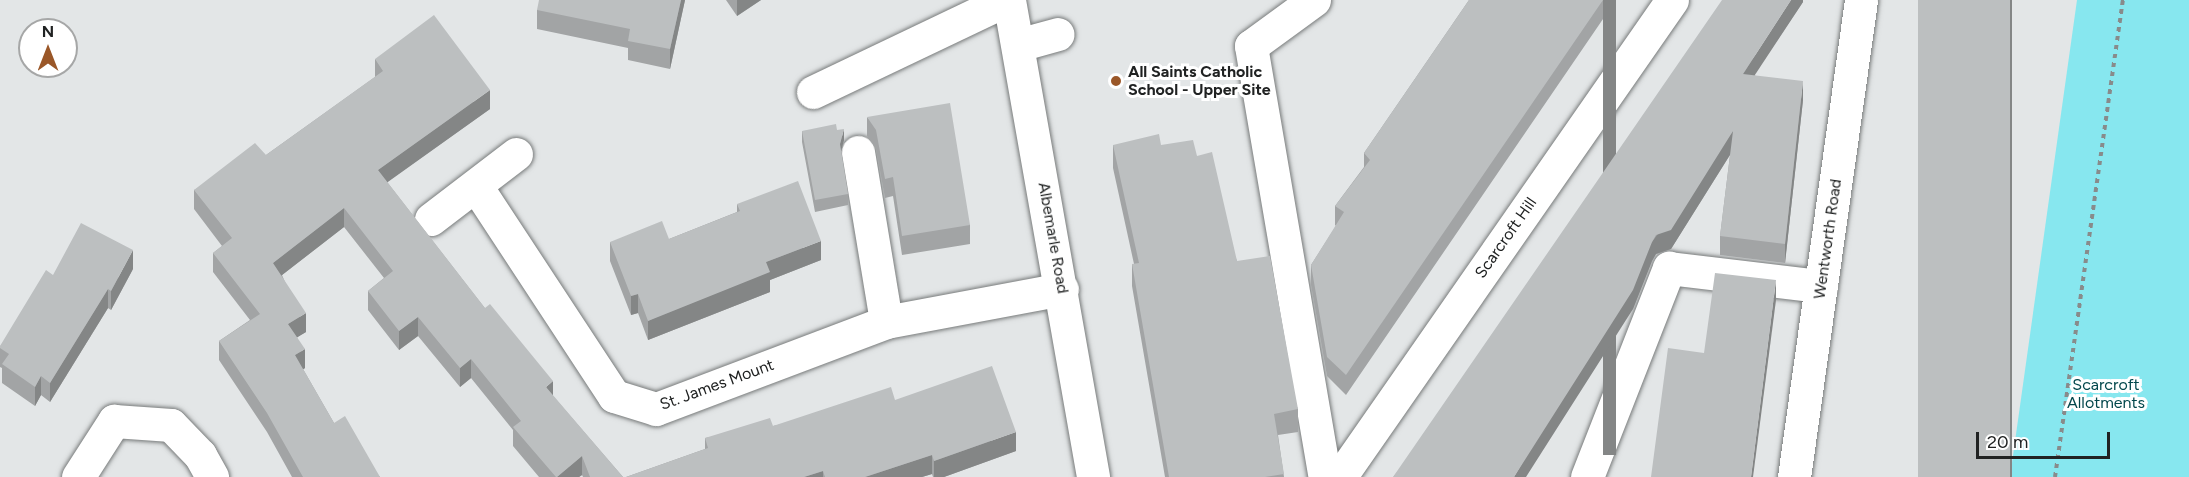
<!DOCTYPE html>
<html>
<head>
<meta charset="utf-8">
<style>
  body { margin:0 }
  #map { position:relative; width:2189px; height:477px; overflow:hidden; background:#e3e6e7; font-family:Figtree,sans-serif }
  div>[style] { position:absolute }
  .green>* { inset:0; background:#87e7ef }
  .path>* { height:4px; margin-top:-2px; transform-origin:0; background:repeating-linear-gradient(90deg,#888b8b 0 4.5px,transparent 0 9px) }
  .roads { filter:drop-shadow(0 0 2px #787b7b) drop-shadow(0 0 2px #787b7b) }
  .minor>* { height:33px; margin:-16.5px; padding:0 16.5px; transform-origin:16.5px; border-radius:16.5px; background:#fff }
  .wall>* { inset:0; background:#a2a4a5 }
  .shaded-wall>* { inset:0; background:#848686; transform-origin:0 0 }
  .building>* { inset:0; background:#bcbfc0; transform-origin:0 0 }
  .dots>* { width:16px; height:16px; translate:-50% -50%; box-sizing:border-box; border:3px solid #fff; border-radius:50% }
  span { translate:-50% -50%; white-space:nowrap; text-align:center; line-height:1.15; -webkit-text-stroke:6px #fff; paint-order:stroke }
  .poi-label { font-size:16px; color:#202222; font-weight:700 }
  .left { translate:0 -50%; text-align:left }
  .street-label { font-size:16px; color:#202222 }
  .park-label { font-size:16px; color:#03474c }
  .north { position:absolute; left:18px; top:18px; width:60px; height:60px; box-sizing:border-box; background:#fff; border:2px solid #a6a7a7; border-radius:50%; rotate:0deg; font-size:16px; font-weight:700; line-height:24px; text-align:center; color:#202222 }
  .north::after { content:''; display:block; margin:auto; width:21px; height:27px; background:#9a5728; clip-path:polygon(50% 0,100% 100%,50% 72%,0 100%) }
  .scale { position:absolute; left:1976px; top:432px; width:134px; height:27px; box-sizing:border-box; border:3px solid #202222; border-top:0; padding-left:8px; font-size:18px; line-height:21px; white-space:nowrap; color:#202222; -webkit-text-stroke:4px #fff; paint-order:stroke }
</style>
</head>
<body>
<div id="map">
  <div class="green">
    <i style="clip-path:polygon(2077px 0,2189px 0,2189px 477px,2010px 477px)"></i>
  </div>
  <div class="path">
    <i style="left:2055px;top:477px;width:482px;rotate:-81.9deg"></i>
  </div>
  <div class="roads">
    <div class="minor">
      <i style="left:1009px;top:0;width:484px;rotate:80deg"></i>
      <i style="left:1314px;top:0;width:78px;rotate:143.9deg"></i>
      <i style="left:1251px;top:46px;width:437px;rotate:80.3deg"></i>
      <i style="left:1018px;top:45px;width:41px;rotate:-15.4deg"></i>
      <i style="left:813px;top:92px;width:214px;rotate:-25.5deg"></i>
      <i style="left:858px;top:152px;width:172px;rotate:80.6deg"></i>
      <i style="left:476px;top:186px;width:251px;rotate:56.7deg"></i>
      <i style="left:614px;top:396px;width:44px;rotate:17.2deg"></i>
      <i style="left:656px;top:409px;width:246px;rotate:-20.7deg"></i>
      <i style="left:886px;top:322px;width:179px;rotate:-10.6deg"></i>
      <i style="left:431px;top:219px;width:107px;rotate:-37.4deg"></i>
      <i style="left:78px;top:477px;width:67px;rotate:-57.3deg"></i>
      <i style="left:114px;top:421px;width:57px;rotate:4deg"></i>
      <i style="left:171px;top:425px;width:42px;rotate:46deg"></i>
      <i style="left:200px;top:455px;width:25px;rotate:61deg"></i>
      <i style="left:1340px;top:477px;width:581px;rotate:-55.16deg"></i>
      <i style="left:1587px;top:477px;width:225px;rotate:-68.6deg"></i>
      <i style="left:1669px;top:268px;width:153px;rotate:6.8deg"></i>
      <i style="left:1794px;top:477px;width:482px;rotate:-82deg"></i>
    </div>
  </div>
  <div class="wall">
    <i style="clip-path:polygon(685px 0,670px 69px,628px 60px,628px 48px,537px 29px,537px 10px)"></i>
    <i style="clip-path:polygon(726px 0,761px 0,737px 16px)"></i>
    <i style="clip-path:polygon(1469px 0,1616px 0,1346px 395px,1327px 376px,1311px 285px,1311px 265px,1336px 226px,1335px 225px,1335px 206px,1364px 167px,1364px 153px)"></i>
    <i style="clip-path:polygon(1803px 0,1803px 2px,1754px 75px,1803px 100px,1785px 263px,1720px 255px,1720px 236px,1730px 155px,1671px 249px,1656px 254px,1652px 261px,1633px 309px,1393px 477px)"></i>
    <i style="clip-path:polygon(375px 59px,490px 109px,387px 182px,553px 396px,623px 477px,583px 477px,582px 475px,579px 477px,539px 477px,513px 446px,513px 430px,471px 378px,460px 387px,418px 336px,399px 350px,368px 310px,368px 291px,384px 278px,344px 227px,282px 275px,306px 332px,297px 337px,305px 368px,303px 369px,334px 423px,380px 477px,292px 477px,267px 432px,219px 360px,219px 341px,250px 320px,213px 272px,213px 253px,222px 246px,194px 209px,194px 190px,266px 155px,375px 77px)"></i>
    <i style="clip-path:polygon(867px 117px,970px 225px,970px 244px,902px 255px,893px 196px,885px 198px,876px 149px,867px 136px)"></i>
    <i style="clip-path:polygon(837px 130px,844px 140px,841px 151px,848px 194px,848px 205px,815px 212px,802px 142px,802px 131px)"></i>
    <i style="clip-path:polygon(1113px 145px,1161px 145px,1197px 156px,1237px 261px,1298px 409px,1298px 432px,1278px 435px,1284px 477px,1165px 477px,1132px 286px,1132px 264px,1134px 264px,1113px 168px)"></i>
    <i style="clip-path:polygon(737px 204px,821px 260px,770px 280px,770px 292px,648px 340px,638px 313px,631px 315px,610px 261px,610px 242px,669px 239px,737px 212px)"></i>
    <i style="clip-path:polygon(133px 269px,111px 310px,108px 308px,50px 402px,41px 395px,35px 406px,2px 383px,2px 368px,0 367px,0 346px)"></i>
    <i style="clip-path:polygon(895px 400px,1016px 451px,944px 477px,933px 477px,932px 474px,922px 477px,626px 477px,705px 449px,705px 438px,773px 426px)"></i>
  </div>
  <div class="shaded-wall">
    <i style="clip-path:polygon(681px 0,685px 0,670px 69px,670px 49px)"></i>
    <i style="clip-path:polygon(737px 0,761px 0,737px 16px)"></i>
    <i style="left:1603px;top:0;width:13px;height:455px"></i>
    <i style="clip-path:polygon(1791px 0,1803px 0,1803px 2px,1743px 93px,1743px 74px)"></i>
    <i style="left:2010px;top:0;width:2px;height:481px"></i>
    <i style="clip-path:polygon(1803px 81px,1803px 100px,1785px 263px,1785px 244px)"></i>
    <i style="clip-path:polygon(490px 90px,490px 109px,378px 189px,378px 170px)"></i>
    <i style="clip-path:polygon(844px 129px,844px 140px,840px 155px,840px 144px)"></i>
    <i style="clip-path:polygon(1733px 131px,1733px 150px,1671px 249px,1656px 254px,1652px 261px,1633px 309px,1526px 477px,1514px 477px,1652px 242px)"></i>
    <i style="clip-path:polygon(344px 208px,344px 227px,273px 282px,273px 263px)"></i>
    <i style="clip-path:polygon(821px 241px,821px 260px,770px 280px,770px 292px,648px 340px,648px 321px,766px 262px)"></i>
    <i style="clip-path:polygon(133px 250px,133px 269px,111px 310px,111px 291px)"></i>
    <i style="clip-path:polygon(1776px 280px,1776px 300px,1753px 477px,1751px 477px)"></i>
    <i style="clip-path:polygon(108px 289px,108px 308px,50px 402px,50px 383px)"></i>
    <i style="clip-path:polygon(638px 294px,638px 313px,631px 315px,631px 296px)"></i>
    <i style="clip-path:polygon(306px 313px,306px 332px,288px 343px,288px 324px)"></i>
    <i style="clip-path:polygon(418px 317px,418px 336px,399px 350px,399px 331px)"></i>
    <i style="clip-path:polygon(305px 349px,305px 368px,295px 375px,295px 355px)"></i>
    <i style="clip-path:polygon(471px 359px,471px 378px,460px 387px,460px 368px)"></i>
    <i style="clip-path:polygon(41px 376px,41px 395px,35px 406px,35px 387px)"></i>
    <i style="clip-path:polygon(553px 381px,553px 400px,546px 387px)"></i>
    <i style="clip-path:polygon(1016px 432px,1016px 451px,944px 477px,934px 477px,934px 461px)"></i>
    <i style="clip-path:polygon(932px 455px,932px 474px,922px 477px,865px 477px)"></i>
    <i style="clip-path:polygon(582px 456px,582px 475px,579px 477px,557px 477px)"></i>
    <i style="clip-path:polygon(823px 471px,823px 477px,804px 477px)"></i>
  </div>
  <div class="building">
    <i style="clip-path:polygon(539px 0,681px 0,670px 49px,628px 41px,630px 29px,537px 10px)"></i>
    <i style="clip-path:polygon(1469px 0,1603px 0,1346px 375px,1327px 357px,1311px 265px,1344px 212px,1335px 206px,1370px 160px,1364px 153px)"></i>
    <i style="clip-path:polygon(1722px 0,1791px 0,1743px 74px,1803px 81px,1785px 244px,1720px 236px,1733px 131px,1671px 230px,1656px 235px,1652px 242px,1633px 290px,1514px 477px,1393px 477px)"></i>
    <i style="left:1918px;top:0;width:92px;height:482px"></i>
    <i style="clip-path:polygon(434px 15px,490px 90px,378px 170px,485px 308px,490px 304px,553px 381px,546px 387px,623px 477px,590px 477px,582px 456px,557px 477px,556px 477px,513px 427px,521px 421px,471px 359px,460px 368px,418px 317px,399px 331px,368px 291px,393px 271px,344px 208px,273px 263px,306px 313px,288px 324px,305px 349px,295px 355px,334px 423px,345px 416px,380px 477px,303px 477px,267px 413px,219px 341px,260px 314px,213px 253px,232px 238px,194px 190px,255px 143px,266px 155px,383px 71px,375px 59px)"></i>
    <i style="clip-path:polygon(950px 103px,970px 225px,902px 236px,893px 177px,885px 179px,876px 130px,867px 117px)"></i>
    <i style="clip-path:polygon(836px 124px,837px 130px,844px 129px,840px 144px,848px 194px,815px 200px,802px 131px)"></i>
    <i style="clip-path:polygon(1159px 134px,1161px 145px,1193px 140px,1197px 156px,1212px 152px,1237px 261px,1270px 256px,1298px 409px,1274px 414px,1284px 474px,1265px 477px,1169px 477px,1132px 264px,1139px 263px,1113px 145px)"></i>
    <i style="clip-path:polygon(798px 181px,821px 241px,766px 262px,770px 272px,648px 321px,638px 294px,631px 296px,610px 242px,662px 221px,669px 239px,740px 211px,737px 204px)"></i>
    <i style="clip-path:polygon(81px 223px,133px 250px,111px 291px,108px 289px,50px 383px,41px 376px,35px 387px,2px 364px,9px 354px,0 348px,0 346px,46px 270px,53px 275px)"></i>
    <i style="clip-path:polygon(1715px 273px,1776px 280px,1751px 477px,1651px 477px,1668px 348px,1704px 353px)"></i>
    <i style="clip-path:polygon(992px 366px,1016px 432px,934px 461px,932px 455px,865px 477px,825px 477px,823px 471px,804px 477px,626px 477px,708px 448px,705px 438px,770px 418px,773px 426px,891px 387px,895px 400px)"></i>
  </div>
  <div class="dots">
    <i style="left:1116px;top:81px;background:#9a5728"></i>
  </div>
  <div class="poi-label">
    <span class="left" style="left:1128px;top:81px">All Saints Catholic<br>School - Upper Site</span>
  </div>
  <div class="street-label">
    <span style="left:1053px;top:238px;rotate:80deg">Albemarle Road</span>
    <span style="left:1506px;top:238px;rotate:-55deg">Scarcroft Hill</span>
    <span style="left:1828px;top:239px;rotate:-82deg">Wentworth Road</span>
    <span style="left:717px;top:385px;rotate:-20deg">St. James Mount</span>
  </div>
  <div class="park-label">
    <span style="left:2106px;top:394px">Scarcroft<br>Allotments</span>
  </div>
  <div class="north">N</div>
  <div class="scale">20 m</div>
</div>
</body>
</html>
